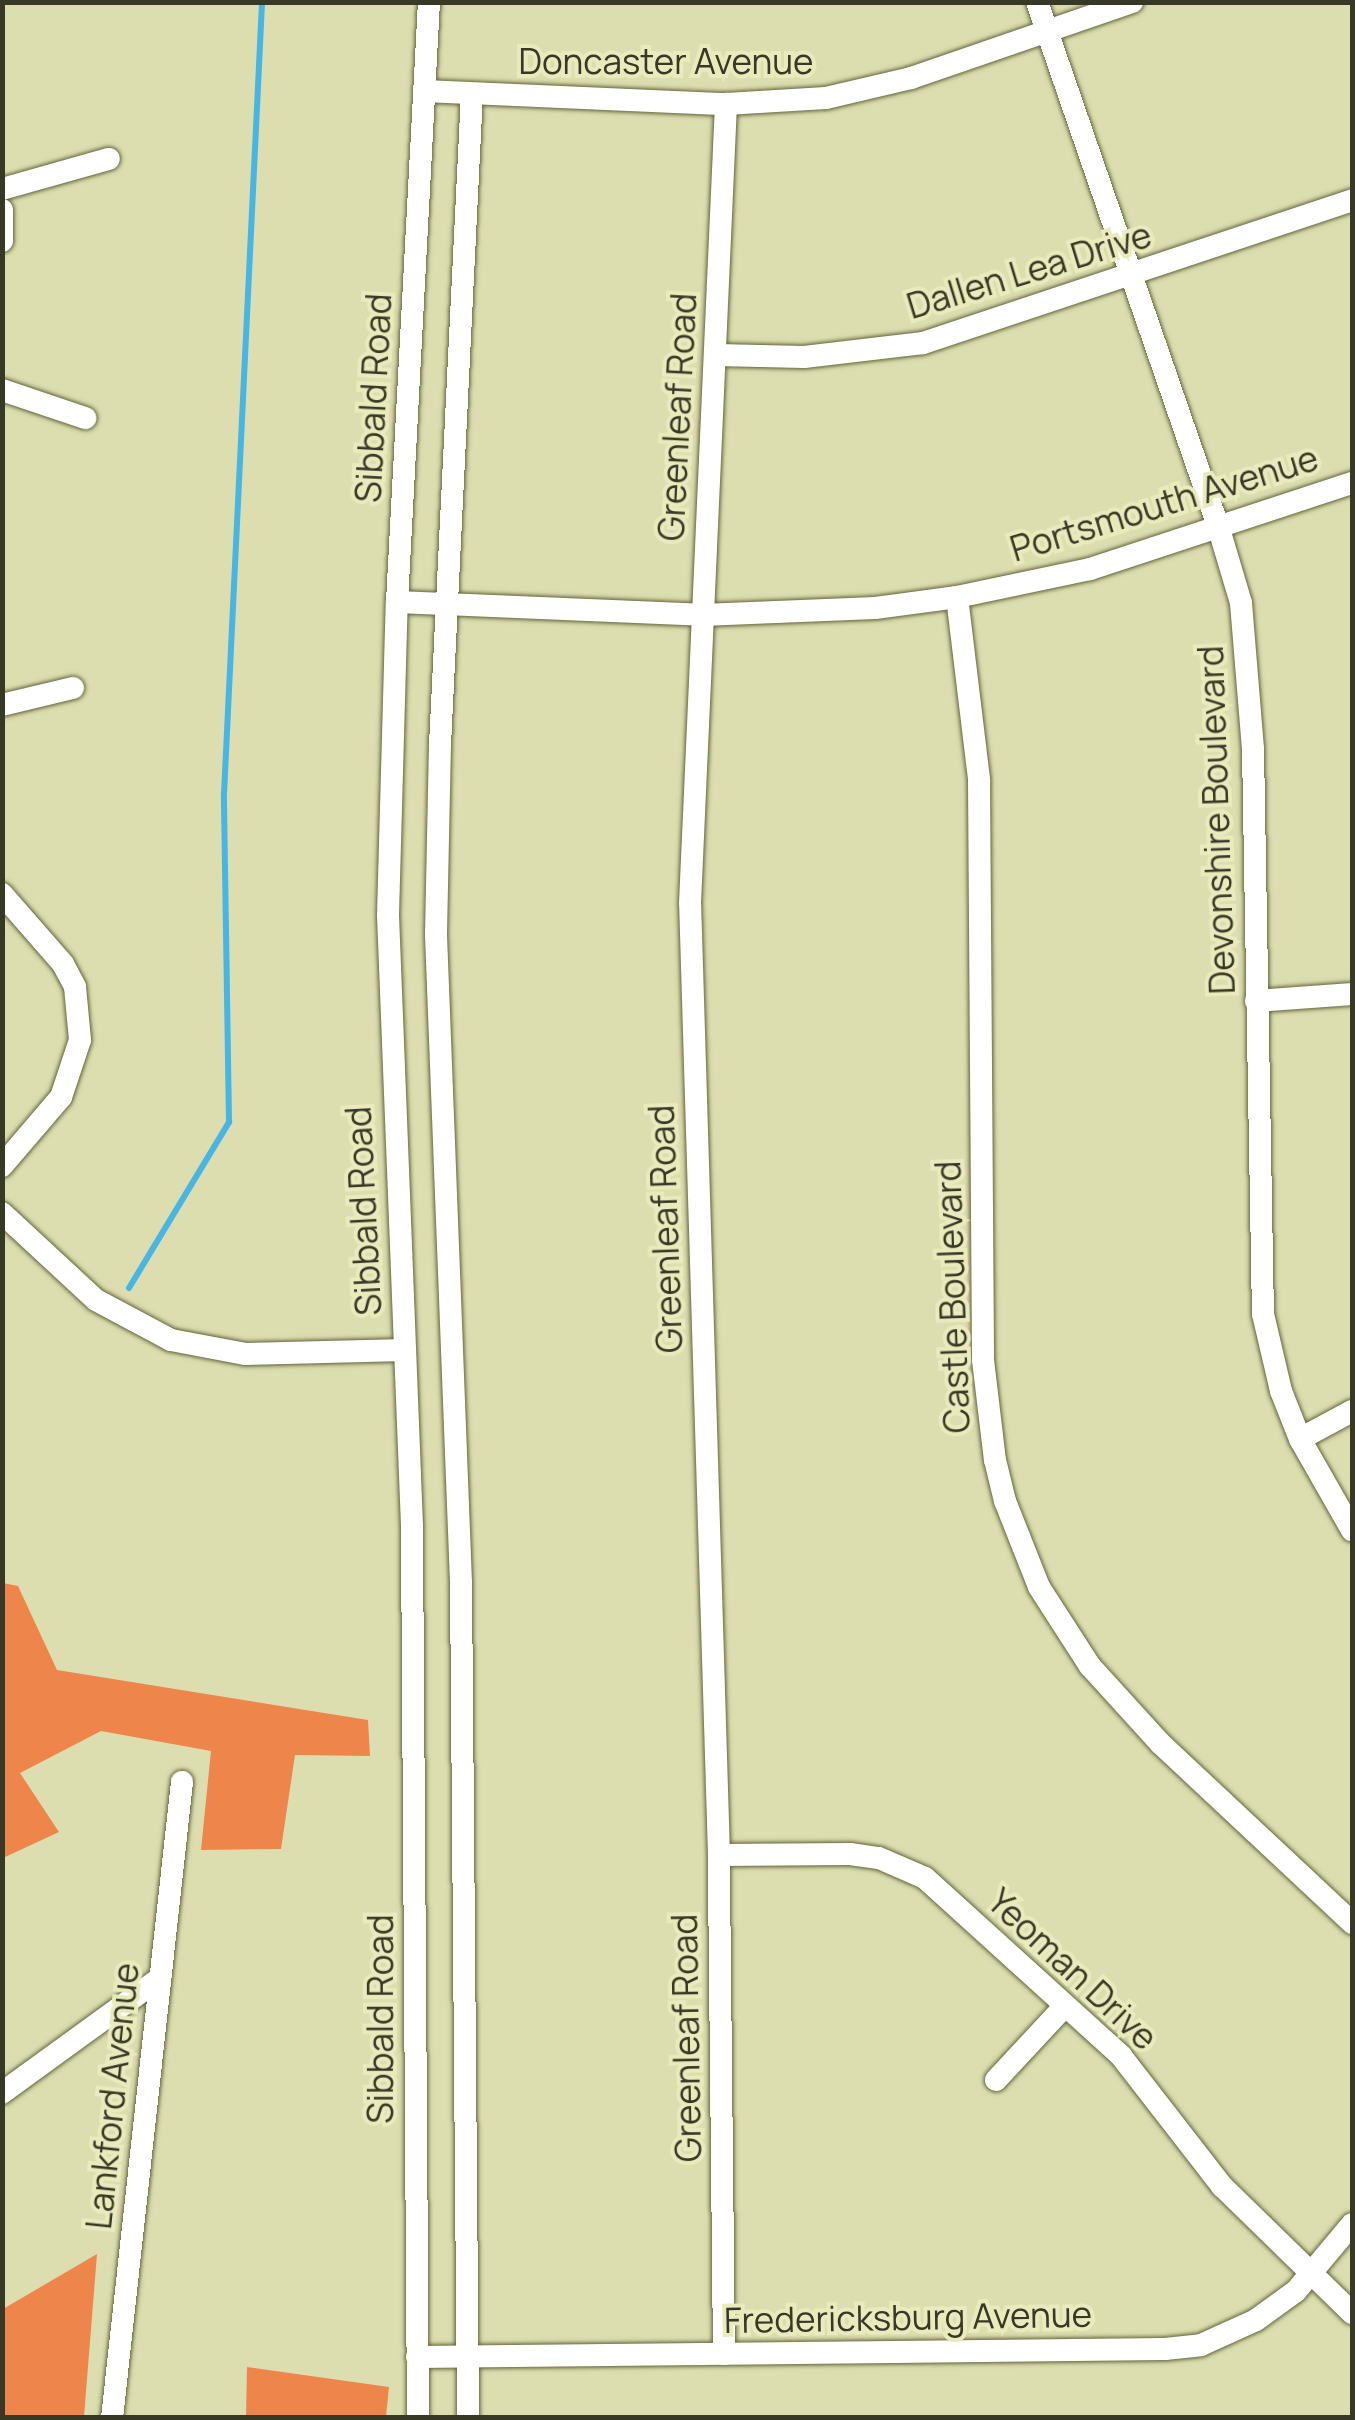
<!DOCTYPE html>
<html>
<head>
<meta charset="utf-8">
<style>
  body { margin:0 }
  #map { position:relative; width:1355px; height:2420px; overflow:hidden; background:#dddeb0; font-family:Manrope,sans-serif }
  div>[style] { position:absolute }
  .forest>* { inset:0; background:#ee864b }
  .stream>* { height:6px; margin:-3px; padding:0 3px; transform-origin:3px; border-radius:3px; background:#48b5e2 }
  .roads { filter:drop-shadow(0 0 2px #64643a) drop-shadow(0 0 2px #64643a) }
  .minor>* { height:22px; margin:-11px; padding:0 11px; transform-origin:11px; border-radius:11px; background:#fff }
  span { translate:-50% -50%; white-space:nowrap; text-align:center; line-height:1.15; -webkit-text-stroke:8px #eaebbd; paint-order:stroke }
  .street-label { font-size:35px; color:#383826 }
  .frame { position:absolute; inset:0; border:5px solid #383826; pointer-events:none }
</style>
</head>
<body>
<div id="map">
  <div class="forest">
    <i style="clip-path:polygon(3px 1583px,18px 1586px,57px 1670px,368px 1720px,370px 1756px,295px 1755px,281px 1849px,201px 1850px,211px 1751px,101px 1731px,20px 1773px,59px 1832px,3px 1858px)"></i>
    <i style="clip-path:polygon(97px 2254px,84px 2417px,3px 2417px,3px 2309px)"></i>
    <i style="clip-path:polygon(247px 2367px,389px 2387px,386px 2417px,246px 2417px)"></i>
  </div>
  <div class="stream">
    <i style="left:129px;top:1288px;width:194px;rotate:-58.9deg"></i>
    <i style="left:229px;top:1122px;width:328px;rotate:-90.9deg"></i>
    <i style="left:224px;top:794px;width:793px;rotate:-87.25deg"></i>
  </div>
  <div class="roads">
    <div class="minor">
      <i style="left:1037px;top:2px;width:558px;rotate:70.95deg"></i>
      <i style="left:1219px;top:529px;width:77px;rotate:73.4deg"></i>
      <i style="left:1241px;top:603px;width:146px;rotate:85.3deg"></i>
      <i style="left:1253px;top:749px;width:565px;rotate:88.99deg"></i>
      <i style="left:1263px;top:1314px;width:79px;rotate:76.8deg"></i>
      <i style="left:1281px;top:1391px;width:52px;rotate:68.4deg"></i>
      <i style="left:1300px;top:1439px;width:105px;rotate:60.3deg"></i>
      <i style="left:424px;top:91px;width:302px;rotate:2.5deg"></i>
      <i style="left:726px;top:104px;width:100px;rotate:-3.4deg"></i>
      <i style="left:826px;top:98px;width:87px;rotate:-13.2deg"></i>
      <i style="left:911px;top:78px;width:234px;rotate:-19deg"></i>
      <i style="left:2px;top:189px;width:111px;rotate:-15.7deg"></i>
      <i style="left:2px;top:210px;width:31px;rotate:90deg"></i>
      <i style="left:716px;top:355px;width:88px;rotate:1.3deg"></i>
      <i style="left:804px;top:357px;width:120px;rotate:-6.7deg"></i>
      <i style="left:923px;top:343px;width:452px;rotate:-18.4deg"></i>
      <i style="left:2px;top:390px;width:88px;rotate:18.6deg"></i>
      <i style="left:957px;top:597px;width:184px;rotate:83.1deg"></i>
      <i style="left:979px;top:780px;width:580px;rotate:89.6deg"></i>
      <i style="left:983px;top:1360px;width:101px;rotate:83.2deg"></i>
      <i style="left:995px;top:1460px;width:42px;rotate:76.3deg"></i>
      <i style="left:1005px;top:1501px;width:92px;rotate:68.4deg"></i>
      <i style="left:1039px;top:1587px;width:94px;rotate:57.2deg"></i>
      <i style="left:1090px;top:1666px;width:105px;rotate:47.7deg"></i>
      <i style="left:1161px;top:1744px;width:262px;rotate:43.1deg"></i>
      <i style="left:397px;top:602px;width:305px;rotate:2.4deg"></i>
      <i style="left:702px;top:615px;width:173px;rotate:-2.3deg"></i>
      <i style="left:875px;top:608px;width:83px;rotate:-7.6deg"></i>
      <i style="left:957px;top:597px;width:136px;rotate:-11.9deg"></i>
      <i style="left:1090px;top:569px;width:276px;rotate:-18.2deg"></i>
      <i style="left:2px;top:705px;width:73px;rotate:-13.5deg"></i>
      <i style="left:2px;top:894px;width:93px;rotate:48.9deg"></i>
      <i style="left:63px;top:964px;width:26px;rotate:62deg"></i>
      <i style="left:75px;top:987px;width:53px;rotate:84.6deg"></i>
      <i style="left:80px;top:1040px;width:60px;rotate:108.4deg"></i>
      <i style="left:61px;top:1097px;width:91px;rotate:130.5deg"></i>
      <i style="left:1256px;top:1001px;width:96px;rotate:-4.2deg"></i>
      <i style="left:2px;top:1213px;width:128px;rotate:42.8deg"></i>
      <i style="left:96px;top:1300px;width:85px;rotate:28.1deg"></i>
      <i style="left:171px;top:1340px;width:75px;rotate:10.7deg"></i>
      <i style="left:245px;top:1354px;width:160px;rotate:-1.4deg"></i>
      <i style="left:1300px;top:1439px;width:59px;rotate:-28.3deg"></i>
      <i style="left:719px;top:1855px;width:131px;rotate:-0.4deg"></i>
      <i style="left:850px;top:1854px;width:29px;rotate:8deg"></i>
      <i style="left:879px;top:1858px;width:50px;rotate:23.5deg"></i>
      <i style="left:925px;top:1878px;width:265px;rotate:42.2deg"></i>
      <i style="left:1121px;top:2056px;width:165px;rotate:52.2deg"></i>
      <i style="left:1222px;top:2186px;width:182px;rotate:44.3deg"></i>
      <i style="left:996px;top:2080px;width:98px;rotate:-47.1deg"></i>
      <i style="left:2px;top:2093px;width:195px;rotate:-36deg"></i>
      <i style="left:724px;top:2354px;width:499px;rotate:-90.6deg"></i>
      <i style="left:719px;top:1855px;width:952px;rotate:-91.74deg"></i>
      <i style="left:690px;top:903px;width:800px;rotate:-87.42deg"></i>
      <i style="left:417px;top:2357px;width:748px;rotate:-0.61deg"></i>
      <i style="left:1165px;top:2349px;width:36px;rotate:-6deg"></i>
      <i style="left:1201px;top:2345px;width:60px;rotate:-24.4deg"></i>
      <i style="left:1256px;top:2320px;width:49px;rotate:-35.9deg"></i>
      <i style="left:1296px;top:2291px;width:87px;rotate:-50.1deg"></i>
      <i style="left:112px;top:2418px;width:640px;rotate:-83.72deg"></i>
      <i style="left:418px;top:2418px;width:892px;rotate:-90.39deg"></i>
      <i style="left:412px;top:1526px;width:611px;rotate:-92.25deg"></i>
      <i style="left:388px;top:915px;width:313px;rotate:-88.4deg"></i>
      <i style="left:397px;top:602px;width:601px;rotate:-86.95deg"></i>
      <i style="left:468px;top:2418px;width:835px;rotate:-90.48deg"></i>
      <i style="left:461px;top:1583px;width:649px;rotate:-92.21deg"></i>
      <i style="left:436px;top:934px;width:189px;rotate:-88.8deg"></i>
      <i style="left:440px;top:745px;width:652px;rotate:-87.19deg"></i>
    </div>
  </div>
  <div class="street-label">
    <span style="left:666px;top:61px">Doncaster Avenue</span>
    <span style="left:1029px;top:270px;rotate:-17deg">Dallen Lea Drive</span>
    <span style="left:373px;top:398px;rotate:-87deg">Sibbald Road</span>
    <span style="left:677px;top:417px;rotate:-87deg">Greenleaf Road</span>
    <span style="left:1164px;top:503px;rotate:-17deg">Portsmouth Avenue</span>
    <span style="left:1216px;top:820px;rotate:-92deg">Devonshire Boulevard</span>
    <span style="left:363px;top:1211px;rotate:-93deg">Sibbald Road</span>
    <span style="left:665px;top:1229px;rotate:-92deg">Greenleaf Road</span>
    <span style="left:952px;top:1297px;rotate:-92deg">Castle Boulevard</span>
    <span style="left:1073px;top:1969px;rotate:43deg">Yeoman Drive</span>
    <span style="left:380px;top:2019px;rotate:-90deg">Sibbald Road</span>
    <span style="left:686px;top:2038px;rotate:-91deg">Greenleaf Road</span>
    <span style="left:112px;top:2096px;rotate:-84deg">Lankford Avenue</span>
    <span style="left:908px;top:2317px;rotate:-1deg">Fredericksburg Avenue</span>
  </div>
  <div class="frame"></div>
</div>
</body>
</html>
